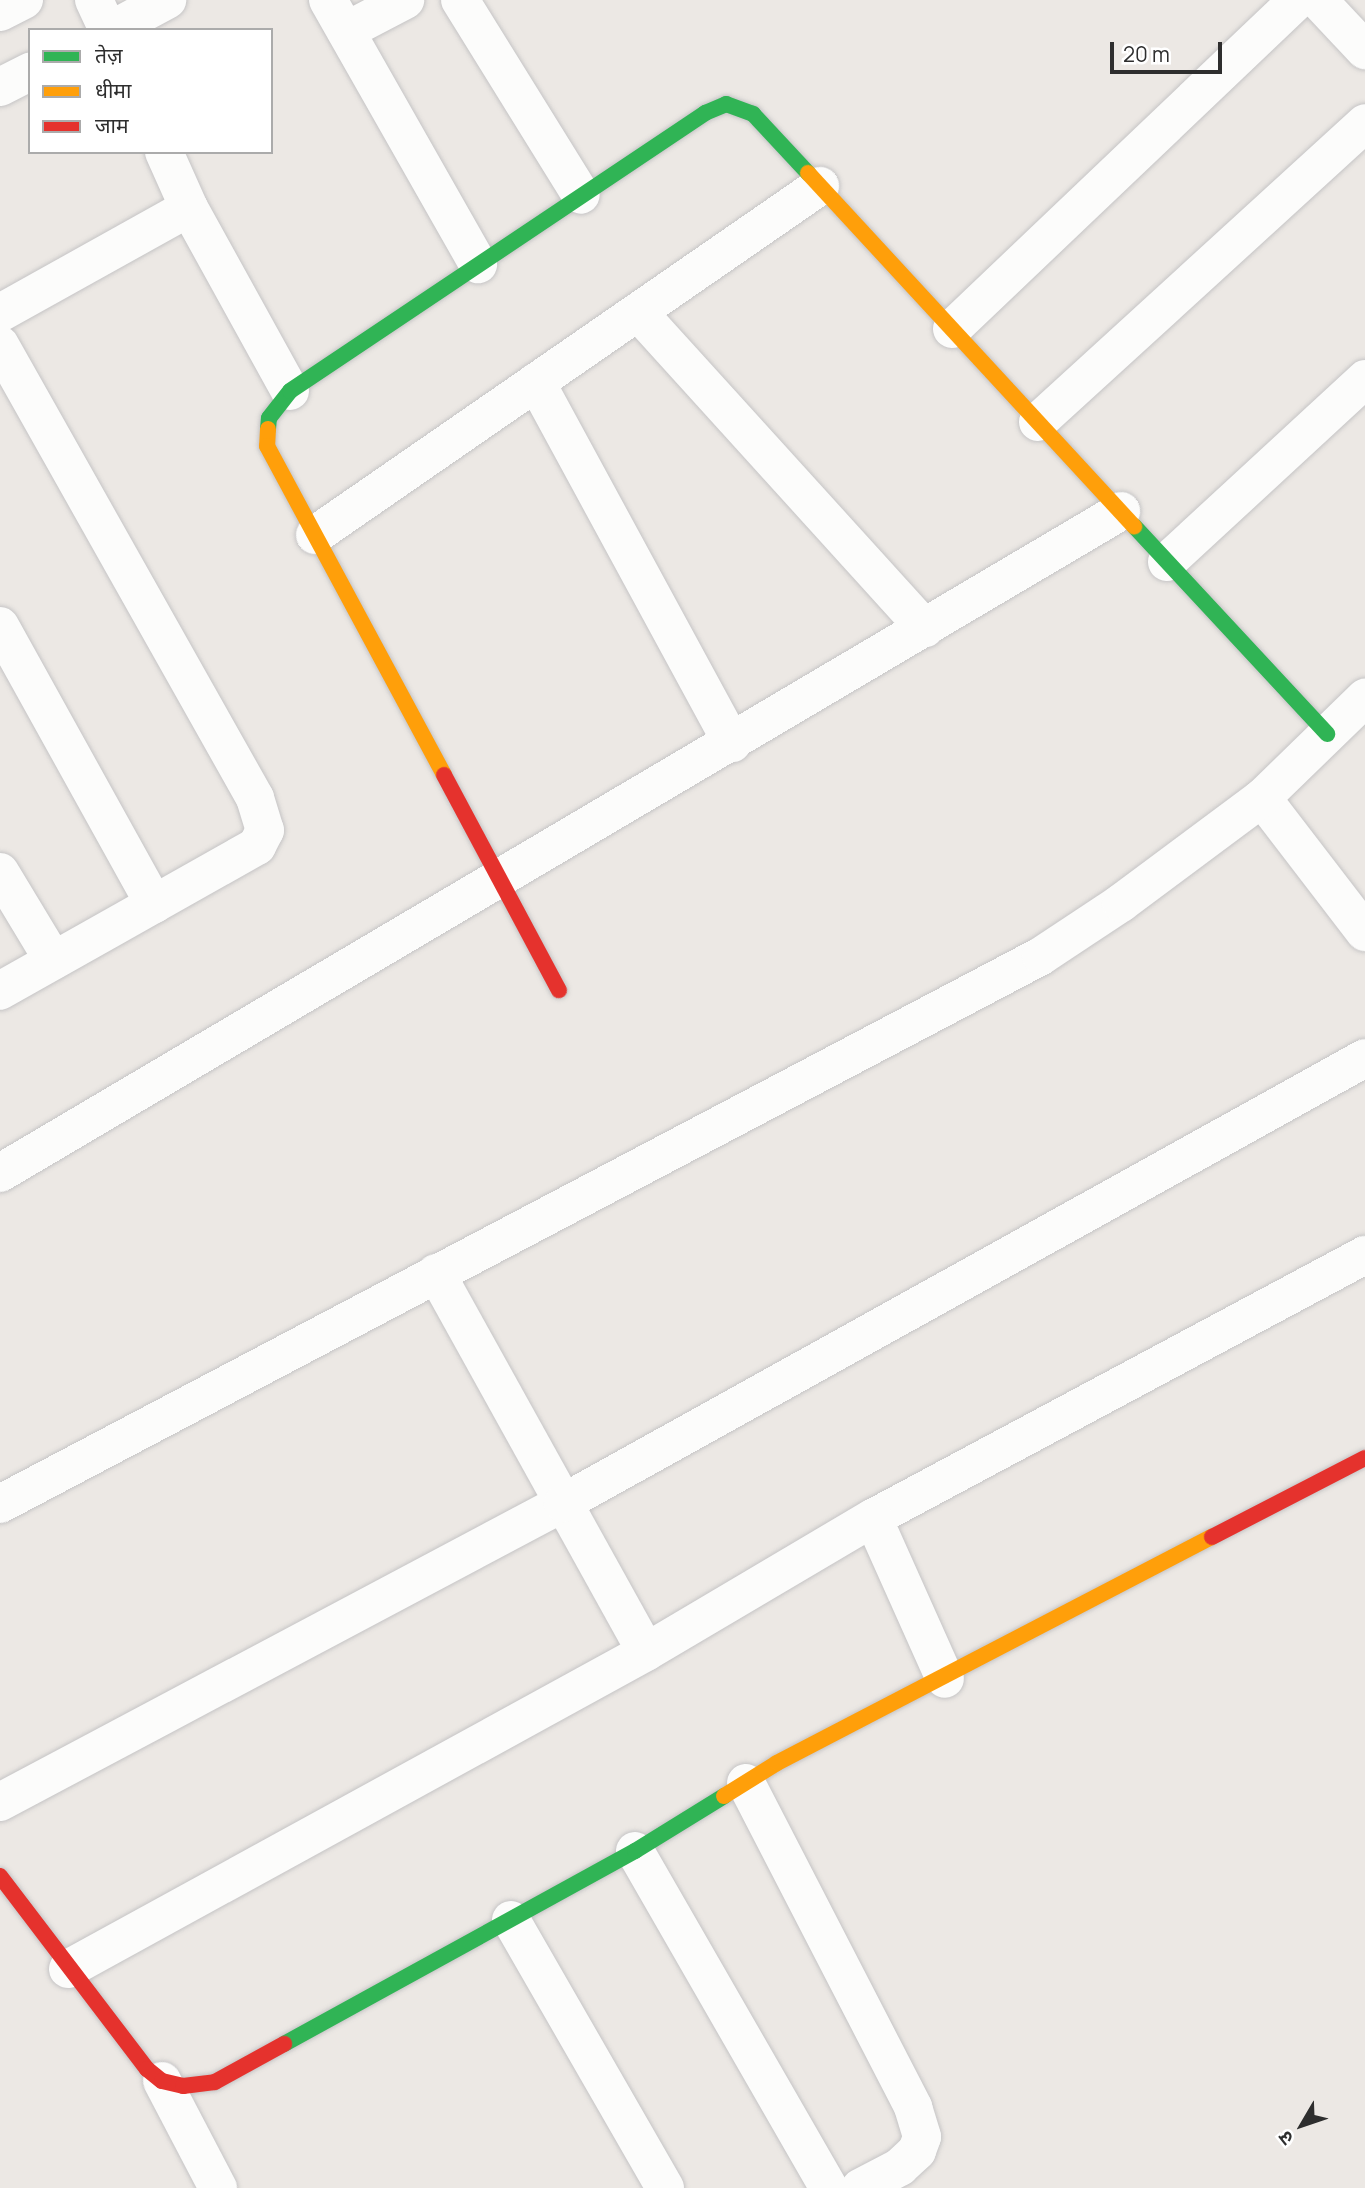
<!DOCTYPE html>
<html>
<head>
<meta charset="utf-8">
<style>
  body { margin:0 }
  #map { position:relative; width:1365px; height:2188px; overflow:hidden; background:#ece8e4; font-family:Manrope,"Noto Sans Devanagari",sans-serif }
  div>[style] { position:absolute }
  .roads { filter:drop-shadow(0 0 2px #c5c4c5) drop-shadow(0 0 2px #c5c4c5) }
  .street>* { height:38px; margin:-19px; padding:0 19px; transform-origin:19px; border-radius:19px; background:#fcfcfb }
  .fast>* { height:16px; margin:-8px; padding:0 8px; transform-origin:8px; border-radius:8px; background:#30b455 }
  .slow>* { height:16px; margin:-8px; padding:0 8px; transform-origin:8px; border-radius:8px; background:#ff9f0a }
  .jam>* { height:16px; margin:-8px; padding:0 8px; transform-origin:8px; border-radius:8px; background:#e5322d }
  span { translate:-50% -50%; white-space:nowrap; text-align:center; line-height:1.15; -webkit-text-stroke:5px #fff; paint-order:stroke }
  .legend { position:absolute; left:28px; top:28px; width:245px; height:126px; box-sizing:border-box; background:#fff; border:2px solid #ababab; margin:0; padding:9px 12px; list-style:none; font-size:21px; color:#2e2e2e }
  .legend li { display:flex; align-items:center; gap:14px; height:35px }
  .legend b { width:35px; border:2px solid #ababab }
  .north { position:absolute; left:1267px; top:2090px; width:70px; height:70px; -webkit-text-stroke:5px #fff; paint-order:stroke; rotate:231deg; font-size:19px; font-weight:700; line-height:28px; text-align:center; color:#2e2e2e }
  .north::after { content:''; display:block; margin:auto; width:24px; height:32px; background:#2e2e2e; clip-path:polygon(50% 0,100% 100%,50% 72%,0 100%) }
  .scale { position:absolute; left:1110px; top:42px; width:112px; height:32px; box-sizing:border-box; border:4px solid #2e2e2e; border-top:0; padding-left:9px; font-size:21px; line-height:24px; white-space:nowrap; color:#2e2e2e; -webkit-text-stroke:5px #fff; paint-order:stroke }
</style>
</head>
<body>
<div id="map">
  <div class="roads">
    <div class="street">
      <i style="left:94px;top:0;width:33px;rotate:65deg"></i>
      <i style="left:328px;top:0;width:304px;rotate:60.4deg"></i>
      <i style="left:460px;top:0;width:229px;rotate:58.2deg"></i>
      <i style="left:1318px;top:0;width:69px;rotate:46.8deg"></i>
      <i style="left:0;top:12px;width:27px;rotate:-27deg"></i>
      <i style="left:111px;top:30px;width:64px;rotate:-28.2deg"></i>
      <i style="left:346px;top:31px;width:67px;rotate:-27.7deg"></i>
      <i style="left:0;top:87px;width:34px;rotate:-27deg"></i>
      <i style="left:164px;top:152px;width:61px;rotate:65.9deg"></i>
      <i style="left:189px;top:208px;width:209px;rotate:61.1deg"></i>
      <i style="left:638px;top:312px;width:427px;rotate:47.8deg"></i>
      <i style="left:0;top:313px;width:216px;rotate:-29.1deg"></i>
      <i style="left:952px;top:329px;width:477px;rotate:-43.6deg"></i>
      <i style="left:0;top:345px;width:520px;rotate:60.62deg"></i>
      <i style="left:255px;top:798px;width:34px;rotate:73deg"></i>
      <i style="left:265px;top:830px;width:18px;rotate:117deg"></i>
      <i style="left:257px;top:846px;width:295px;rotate:150.6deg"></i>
      <i style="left:536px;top:382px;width:411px;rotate:61.5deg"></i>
      <i style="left:1038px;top:422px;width:443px;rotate:-42.4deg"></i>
      <i style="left:315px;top:535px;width:614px;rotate:-34.65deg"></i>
      <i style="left:1167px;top:562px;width:270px;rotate:-42.7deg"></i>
      <i style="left:0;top:626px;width:318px;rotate:61deg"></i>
      <i style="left:1262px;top:798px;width:169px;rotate:52.5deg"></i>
      <i style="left:0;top:872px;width:103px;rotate:58.9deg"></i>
      <i style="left:0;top:1173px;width:1302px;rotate:-30.56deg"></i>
      <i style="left:436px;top:1273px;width:433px;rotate:61deg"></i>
      <i style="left:0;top:1504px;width:1176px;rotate:-27.76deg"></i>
      <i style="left:1041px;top:956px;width:96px;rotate:-33.5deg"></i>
      <i style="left:1121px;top:903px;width:176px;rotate:-36.7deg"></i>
      <i style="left:1262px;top:798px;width:144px;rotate:-44.2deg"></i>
      <i style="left:873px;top:1518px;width:558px;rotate:-28.13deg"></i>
      <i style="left:746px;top:1783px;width:365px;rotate:62.7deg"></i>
      <i style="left:913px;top:2107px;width:31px;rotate:73deg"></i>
      <i style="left:922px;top:2137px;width:15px;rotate:110deg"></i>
      <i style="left:917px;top:2151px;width:23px;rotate:137deg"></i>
      <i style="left:900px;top:2167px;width:45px;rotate:152.3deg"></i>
      <i style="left:0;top:1802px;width:637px;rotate:-27.97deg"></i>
      <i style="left:563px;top:1503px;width:917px;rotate:-29.02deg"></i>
      <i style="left:635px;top:1851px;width:389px;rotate:60.1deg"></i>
      <i style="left:511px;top:1920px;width:309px;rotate:60.1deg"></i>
      <i style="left:68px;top:1969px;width:659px;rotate:-28.74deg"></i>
      <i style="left:646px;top:1652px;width:264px;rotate:-30.6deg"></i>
      <i style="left:873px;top:1518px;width:176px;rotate:65.9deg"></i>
      <i style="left:162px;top:2081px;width:121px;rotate:62.4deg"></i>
    </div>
    <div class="fast">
      <i style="left:268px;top:429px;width:11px;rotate:-85deg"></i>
      <i style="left:269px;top:418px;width:34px;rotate:-52deg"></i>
      <i style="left:290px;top:391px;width:500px;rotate:-33.8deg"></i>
      <i style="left:705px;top:113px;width:23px;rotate:-23deg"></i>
      <i style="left:726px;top:104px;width:29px;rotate:20deg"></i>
      <i style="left:753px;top:114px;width:81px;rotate:47deg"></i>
      <i style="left:1134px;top:526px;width:284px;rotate:47.1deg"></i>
      <i style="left:284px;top:2044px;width:401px;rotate:-28.8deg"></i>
      <i style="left:635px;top:1851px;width:105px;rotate:-31.7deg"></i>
    </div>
    <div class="slow">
      <i style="left:808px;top:173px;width:481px;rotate:47.3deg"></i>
      <i style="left:268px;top:429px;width:17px;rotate:93deg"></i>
      <i style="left:267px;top:446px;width:374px;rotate:61.7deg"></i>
      <i style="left:724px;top:1796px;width:62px;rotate:-31.9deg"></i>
      <i style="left:777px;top:1763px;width:490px;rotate:-27.5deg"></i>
    </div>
    <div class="jam">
      <i style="left:444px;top:775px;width:244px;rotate:61.9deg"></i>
      <i style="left:1212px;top:1537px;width:172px;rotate:-27.3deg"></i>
      <i style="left:0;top:1876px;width:243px;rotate:52.7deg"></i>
      <i style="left:147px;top:2069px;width:19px;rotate:39deg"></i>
      <i style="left:162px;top:2081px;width:22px;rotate:13deg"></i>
      <i style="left:183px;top:2086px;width:32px;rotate:-7deg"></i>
      <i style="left:215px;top:2082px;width:79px;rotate:-28.8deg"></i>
    </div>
  </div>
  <ul class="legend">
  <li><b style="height:9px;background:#30b455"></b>तेज़</li>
  <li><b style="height:9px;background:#ff9f0a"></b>धीमा</li>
  <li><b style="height:9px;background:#e5322d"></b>जाम</li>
  </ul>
  <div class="north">उ</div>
  <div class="scale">20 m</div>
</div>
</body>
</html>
